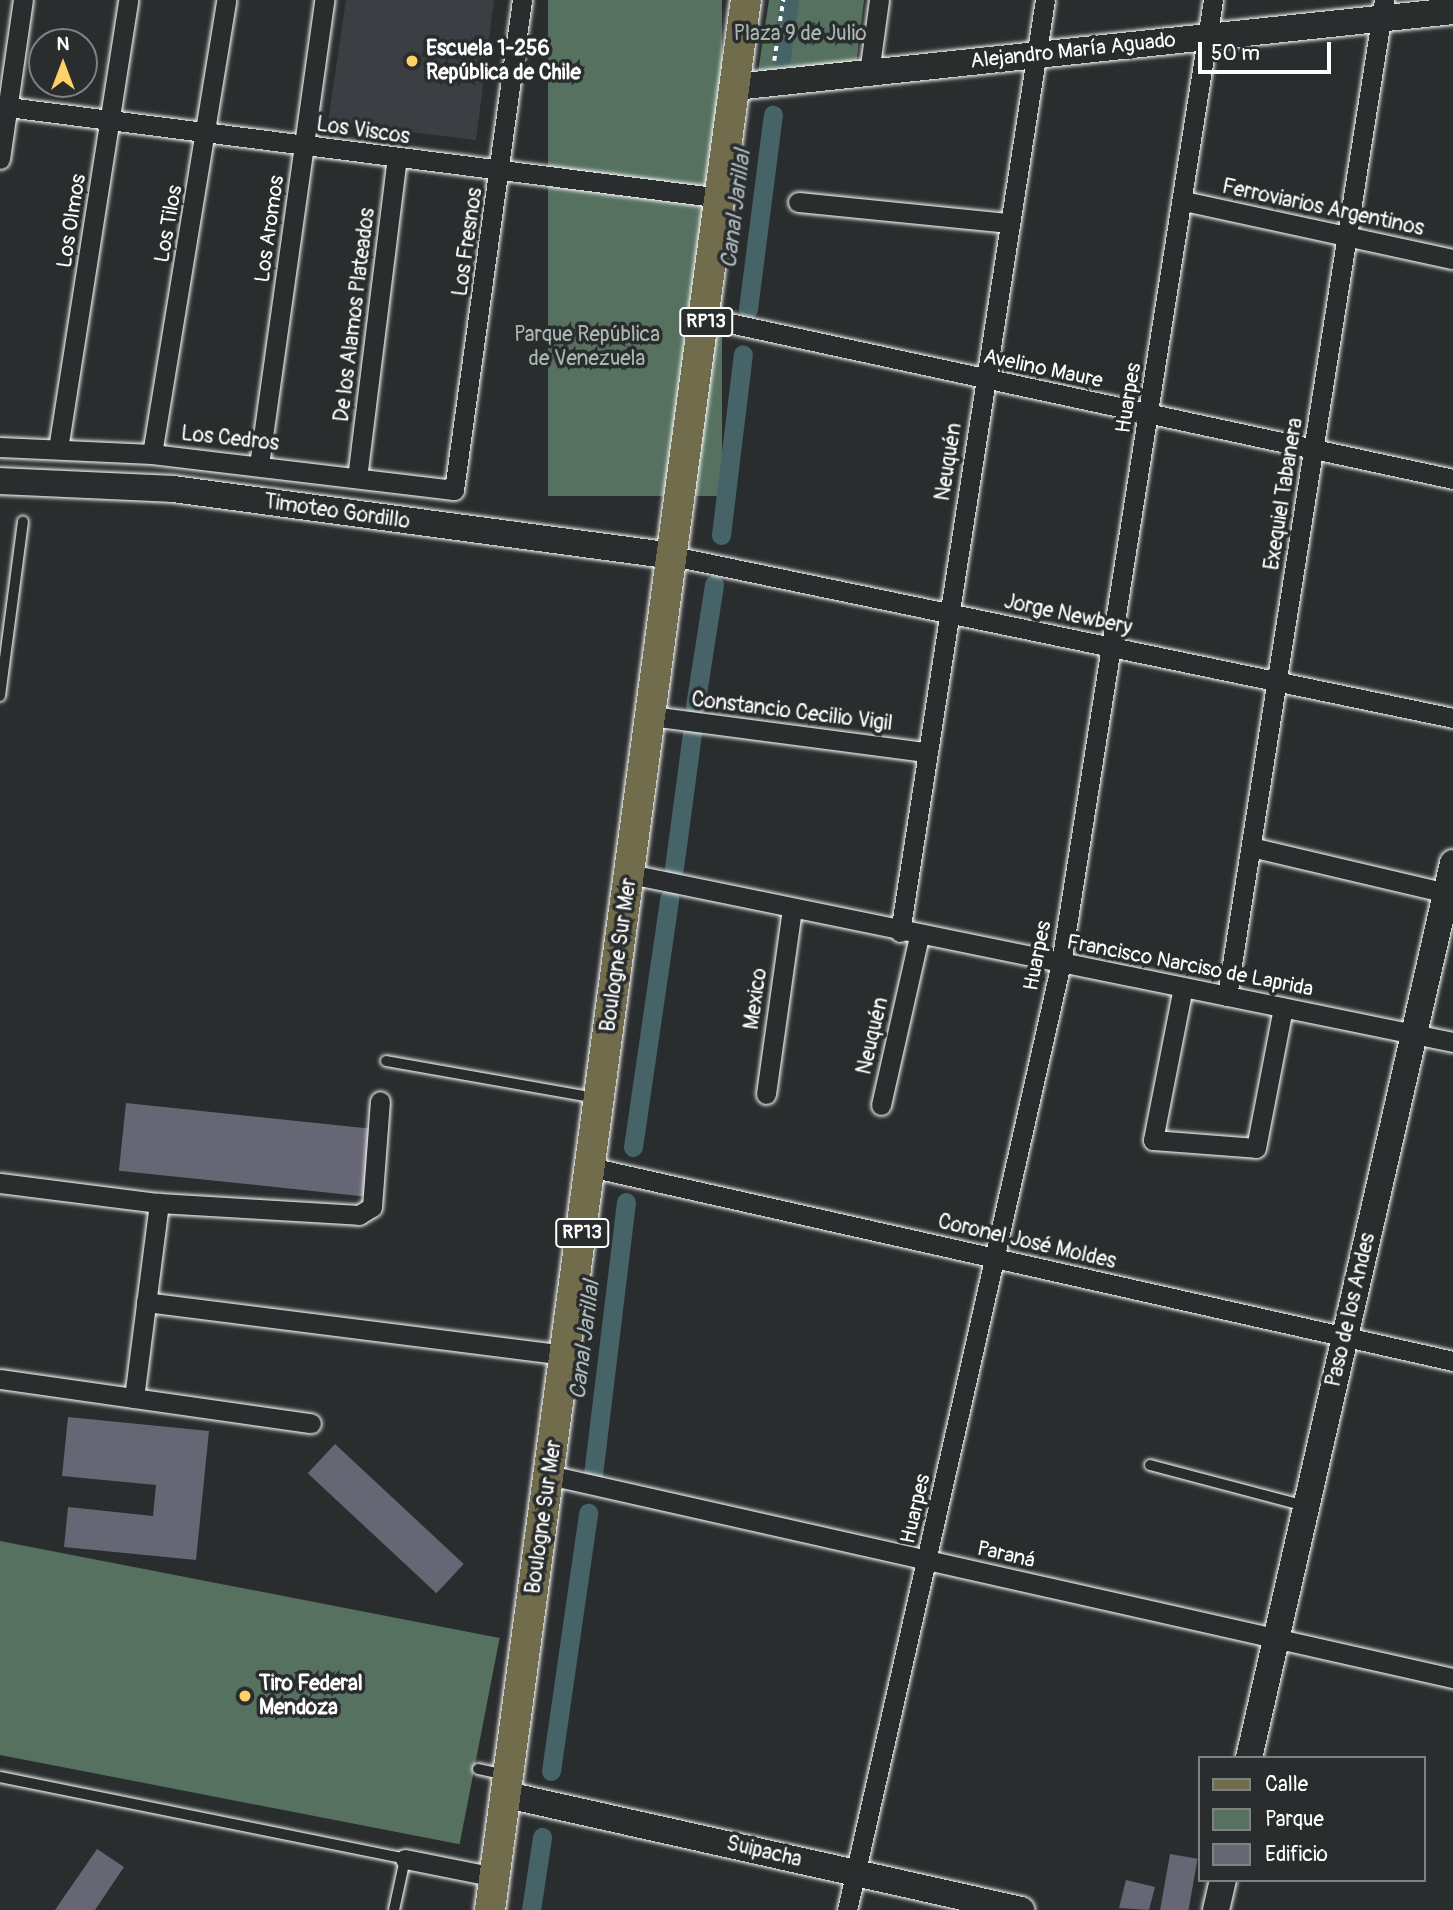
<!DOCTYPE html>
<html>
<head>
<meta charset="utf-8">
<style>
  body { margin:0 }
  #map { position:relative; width:1453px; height:1910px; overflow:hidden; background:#2a2d2e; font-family:Pangolin,sans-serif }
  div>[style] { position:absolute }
  .built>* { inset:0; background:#3c3e43 }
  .green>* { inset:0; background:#567160; transform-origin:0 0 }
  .canal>* { height:19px; margin:-9.5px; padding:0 9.5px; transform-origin:9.5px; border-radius:9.5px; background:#466468 }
  .building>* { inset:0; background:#676675; transform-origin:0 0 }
  .path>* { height:3.5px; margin-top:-1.75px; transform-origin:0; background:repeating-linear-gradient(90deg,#fff 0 5px,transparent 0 10px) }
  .roads { filter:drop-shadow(0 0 2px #fff) drop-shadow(0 0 2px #fff) }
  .lane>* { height:10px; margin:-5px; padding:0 5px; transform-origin:5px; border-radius:5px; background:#2a2d2e }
  .street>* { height:19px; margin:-9.5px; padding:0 9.5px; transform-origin:9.5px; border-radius:9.5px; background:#2a2d2e }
  .secondary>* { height:26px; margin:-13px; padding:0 13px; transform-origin:13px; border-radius:13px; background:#2a2d2e }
  .primary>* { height:30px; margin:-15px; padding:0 15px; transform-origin:15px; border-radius:15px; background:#716c4b }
  .dots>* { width:19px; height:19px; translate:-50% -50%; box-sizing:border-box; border:4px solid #2a2d2e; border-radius:50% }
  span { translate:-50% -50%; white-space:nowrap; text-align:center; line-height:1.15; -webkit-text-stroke:7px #2a2d2e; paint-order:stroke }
  .shield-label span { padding:2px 5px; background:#2a2d2e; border:2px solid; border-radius:5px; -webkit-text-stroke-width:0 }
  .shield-label { font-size:19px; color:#fff; font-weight:700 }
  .park-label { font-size:21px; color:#aab8b0 }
  .poi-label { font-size:21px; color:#fff; font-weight:700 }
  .left { translate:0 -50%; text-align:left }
  .street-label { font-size:21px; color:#fff }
  .water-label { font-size:23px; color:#acb9bb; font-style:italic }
  .legend { position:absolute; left:1198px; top:1756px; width:228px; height:126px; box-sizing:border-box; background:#2a2d2e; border:2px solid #7f8182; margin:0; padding:9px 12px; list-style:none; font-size:21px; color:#fff }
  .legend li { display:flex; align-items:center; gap:14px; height:35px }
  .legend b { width:35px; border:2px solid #7f8182 }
  .north { position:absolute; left:28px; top:28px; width:70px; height:70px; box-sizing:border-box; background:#2a2d2e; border:2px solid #7f8182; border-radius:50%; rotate:0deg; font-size:19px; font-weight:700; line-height:28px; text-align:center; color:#fff }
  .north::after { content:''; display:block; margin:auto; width:24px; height:32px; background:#ffd166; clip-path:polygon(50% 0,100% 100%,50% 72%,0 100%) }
  .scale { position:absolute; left:1198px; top:42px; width:133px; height:32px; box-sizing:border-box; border:4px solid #fff; border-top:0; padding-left:9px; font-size:21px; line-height:24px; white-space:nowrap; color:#fff; -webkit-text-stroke:5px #2a2d2e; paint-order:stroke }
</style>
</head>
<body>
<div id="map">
  <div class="built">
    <i style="clip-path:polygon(346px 0,494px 0,476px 140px,328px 122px)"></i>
  </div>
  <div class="green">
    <i style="left:548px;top:0;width:174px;height:496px"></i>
    <i style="clip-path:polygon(769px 0,864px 0,856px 65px,758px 72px)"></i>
    <i style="left:0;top:1541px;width:509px;height:210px;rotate:11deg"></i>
  </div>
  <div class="canal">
    <i style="left:781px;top:58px;width:59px;rotate:-82.1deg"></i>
    <i style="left:748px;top:309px;width:196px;rotate:-82.7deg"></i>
    <i style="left:721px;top:535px;width:182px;rotate:-83.1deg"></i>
    <i style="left:695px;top:706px;width:123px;rotate:-81.1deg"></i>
    <i style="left:674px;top:868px;width:136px;rotate:-82.4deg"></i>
    <i style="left:633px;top:1147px;width:251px;rotate:-81.7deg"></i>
    <i style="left:592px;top:1483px;width:283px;rotate:-83.1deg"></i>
    <i style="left:551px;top:1771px;width:261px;rotate:-81.8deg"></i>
    <i style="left:531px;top:1910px;width:74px;rotate:-81.4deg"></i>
  </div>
  <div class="building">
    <i style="left:126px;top:1103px;width:249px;height:68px;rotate:6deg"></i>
    <i style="clip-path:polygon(68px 1417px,209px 1431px,196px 1560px,64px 1547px,68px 1507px,153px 1516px,156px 1485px,62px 1476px)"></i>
    <i style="left:335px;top:1444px;width:176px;height:40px;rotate:43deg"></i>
    <i style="clip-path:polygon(97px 1849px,124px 1867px,95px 1910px,55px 1910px)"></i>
    <i style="left:1170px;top:1854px;width:28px;height:57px;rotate:10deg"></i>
    <i style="clip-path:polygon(1126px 1880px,1155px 1887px,1149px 1910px,1119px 1908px)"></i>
  </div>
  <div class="path">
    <i style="left:774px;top:61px;width:62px;rotate:-81.6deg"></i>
  </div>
  <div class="roads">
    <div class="lane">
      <i style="left:0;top:696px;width:176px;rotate:-82.5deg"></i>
      <i style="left:386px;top:1061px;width:213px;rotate:10deg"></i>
      <i style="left:1150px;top:1465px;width:160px;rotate:14.8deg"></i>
      <i style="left:478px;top:1769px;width:29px;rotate:12deg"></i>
      <i style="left:0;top:1777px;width:413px;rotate:11.4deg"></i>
      <i style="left:405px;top:1859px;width:52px;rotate:102.2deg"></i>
    </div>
    <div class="street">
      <i style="left:869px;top:73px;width:74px;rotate:-82.2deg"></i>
      <i style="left:0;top:106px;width:727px;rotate:7.27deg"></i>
      <i style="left:0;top:159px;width:161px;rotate:-81.8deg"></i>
      <i style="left:1184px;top:201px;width:275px;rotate:12.2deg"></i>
      <i style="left:798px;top:202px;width:213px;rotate:5.7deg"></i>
      <i style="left:706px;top:318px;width:764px;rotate:12.16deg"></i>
      <i style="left:0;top:447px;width:152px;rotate:2.6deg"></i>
      <i style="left:152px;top:454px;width:304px;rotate:6.8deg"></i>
      <i style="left:454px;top:490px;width:495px;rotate:-82.1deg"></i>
      <i style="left:58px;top:449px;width:454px;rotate:-81.1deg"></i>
      <i style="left:152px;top:454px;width:460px;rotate:-80.7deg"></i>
      <i style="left:259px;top:465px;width:470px;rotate:-82deg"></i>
      <i style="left:357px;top:478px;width:321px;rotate:-82.9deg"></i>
      <i style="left:673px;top:556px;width:797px;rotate:11.73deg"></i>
      <i style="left:651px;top:716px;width:277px;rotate:7.5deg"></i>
      <i style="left:1251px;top:847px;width:201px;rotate:13.2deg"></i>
      <i style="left:630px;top:874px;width:840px;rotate:11.54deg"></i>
      <i style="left:900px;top:932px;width:943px;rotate:-81.16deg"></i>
      <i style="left:1183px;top:987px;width:156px;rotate:101.1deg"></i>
      <i style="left:1153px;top:1140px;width:103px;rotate:4.4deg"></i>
      <i style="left:1256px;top:1148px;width:143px;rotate:-79.1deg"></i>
      <i style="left:1227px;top:996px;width:1008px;rotate:-81.04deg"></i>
      <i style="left:766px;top:1094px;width:187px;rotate:-82deg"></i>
      <i style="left:881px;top:1105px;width:173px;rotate:-77.3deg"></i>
      <i style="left:590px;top:1167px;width:885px;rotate:12.67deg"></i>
      <i style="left:0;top:1183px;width:160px;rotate:7.2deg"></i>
      <i style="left:159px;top:1203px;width:200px;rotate:3.4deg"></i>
      <i style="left:359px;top:1215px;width:15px;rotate:-32deg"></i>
      <i style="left:372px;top:1207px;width:106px;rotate:-85.7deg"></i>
      <i style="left:146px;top:1302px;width:423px;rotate:7.2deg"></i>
      <i style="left:0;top:1379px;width:314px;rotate:8.1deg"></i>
      <i style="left:134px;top:1398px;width:197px;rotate:-82.7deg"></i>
      <i style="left:549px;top:1475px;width:927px;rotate:12.66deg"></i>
      <i style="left:405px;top:1859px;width:92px;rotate:11.3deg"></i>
      <i style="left:847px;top:1910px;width:971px;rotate:-77.27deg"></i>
      <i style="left:1061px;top:963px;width:975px;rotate:-81.03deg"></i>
    </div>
    <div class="secondary">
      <i style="left:735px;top:87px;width:722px;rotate:-6.04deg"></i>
      <i style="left:0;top:481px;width:173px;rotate:2.6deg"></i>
      <i style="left:173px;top:489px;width:504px;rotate:7.63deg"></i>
      <i style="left:1249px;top:1758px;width:918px;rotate:-77.16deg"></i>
      <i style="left:507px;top:1795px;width:527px;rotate:12.61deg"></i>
      <i style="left:1216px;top:1910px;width:31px;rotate:-77deg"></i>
    </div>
    <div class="primary">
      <i style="left:490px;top:1910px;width:1927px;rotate:-82.37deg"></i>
    </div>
  </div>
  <div class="dots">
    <i style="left:412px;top:61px;background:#ffd166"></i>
    <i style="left:245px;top:1696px;background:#ffd166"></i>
  </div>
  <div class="shield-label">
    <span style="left:706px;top:322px">RP13</span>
    <span style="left:582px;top:1233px">RP13</span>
  </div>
  <div class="park-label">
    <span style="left:800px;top:34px">Plaza 9 de Julio</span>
    <span style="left:587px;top:347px">Parque República<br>de Venezuela</span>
  </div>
  <div class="poi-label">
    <span class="left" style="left:426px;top:61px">Escuela 1-256<br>República de Chile</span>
    <span class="left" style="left:259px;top:1696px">Tiro Federal<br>Mendoza</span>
  </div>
  <div class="street-label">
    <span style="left:1073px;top:51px;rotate:-6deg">Alejandro María Aguado</span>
    <span style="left:363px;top:131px;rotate:8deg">Los Viscos</span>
    <span style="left:1323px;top:208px;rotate:12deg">Ferroviarios Argentinos</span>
    <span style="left:72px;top:221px;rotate:-81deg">Los Olmos</span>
    <span style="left:169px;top:224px;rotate:-80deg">Los Tilos</span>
    <span style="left:270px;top:229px;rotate:-82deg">Los Aromos</span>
    <span style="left:468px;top:242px;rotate:-82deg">Los Fresnos</span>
    <span style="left:355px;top:315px;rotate:-83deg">De los Alamos Plateados</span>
    <span style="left:1043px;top:369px;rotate:12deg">Avelino Maure</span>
    <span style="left:1129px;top:398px;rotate:-81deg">Huarpes</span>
    <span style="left:230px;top:439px;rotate:6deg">Los Cedros</span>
    <span style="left:949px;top:462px;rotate:-81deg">Neuquén</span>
    <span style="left:1284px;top:494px;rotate:-81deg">Exequiel Tabanera</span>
    <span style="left:337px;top:512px;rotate:8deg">Timoteo Gordillo</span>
    <span style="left:1068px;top:615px;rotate:12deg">Jorge Newbery</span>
    <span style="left:792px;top:712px;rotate:7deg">Constancio Cecilio Vigil</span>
    <span style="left:619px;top:955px;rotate:-82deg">Boulogne Sur Mer</span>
    <span style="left:1038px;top:956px;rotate:-79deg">Huarpes</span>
    <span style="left:1190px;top:966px;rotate:11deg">Francisco Narciso de Laprida</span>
    <span style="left:756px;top:999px;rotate:-82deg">Mexico</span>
    <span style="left:873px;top:1036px;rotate:-77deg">Neuquén</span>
    <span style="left:1027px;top:1242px;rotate:13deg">Coronel José Moldes</span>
    <span style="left:1351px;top:1310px;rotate:-77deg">Paso de los Andes</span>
    <span style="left:916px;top:1509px;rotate:-77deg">Huarpes</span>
    <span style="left:544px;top:1517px;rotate:-82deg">Boulogne Sur Mer</span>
    <span style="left:1006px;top:1555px;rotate:13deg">Paraná</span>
    <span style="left:764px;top:1852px;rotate:13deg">Suipacha</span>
  </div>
  <div class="water-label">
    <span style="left:736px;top:209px;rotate:-83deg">Canal Jarillal</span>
    <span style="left:585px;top:1340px;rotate:-83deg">Canal Jarillal</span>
  </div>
  <ul class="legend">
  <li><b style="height:9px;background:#716c4b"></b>Calle</li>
  <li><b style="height:19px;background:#567160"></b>Parque</li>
  <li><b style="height:19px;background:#676675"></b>Edificio</li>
  </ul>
  <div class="north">N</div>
  <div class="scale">50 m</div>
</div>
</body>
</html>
